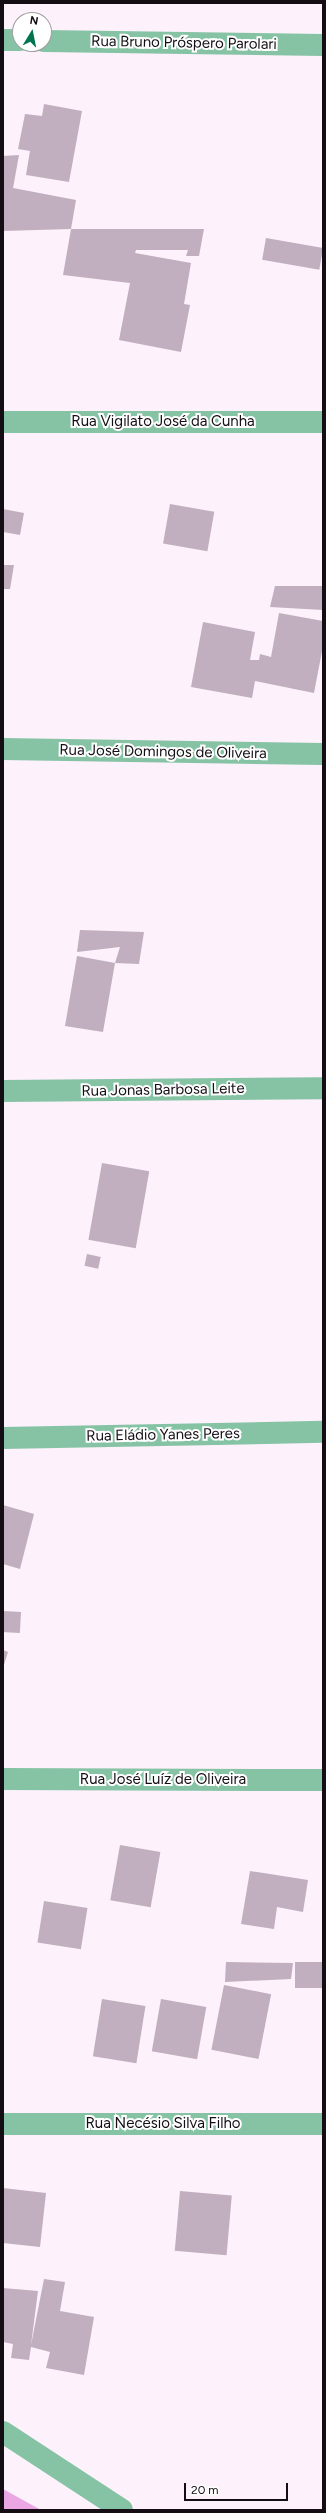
<!DOCTYPE html>
<html>
<head>
<meta charset="utf-8">
<style>
  body { margin:0 }
  #map { position:relative; width:326px; height:2513px; overflow:hidden; background:#fdf1fb; font-family:Figtree,sans-serif }
  div>[style] { position:absolute }
  .forest>* { inset:0; background:#eba7e4 }
  .building>* { inset:0; background:#c1aebf; transform-origin:0 0 }
  .street>* { height:22px; margin:-11px; padding:0 11px; transform-origin:11px; border-radius:11px; background:#85c3a4 }
  span { translate:-50% -50%; white-space:nowrap; text-align:center; line-height:1.15; -webkit-text-stroke:4px #fff; paint-order:stroke }
  .street-label { font-size:15px; color:#140e14 }
  .frame { position:absolute; inset:0; border:4px solid #140e14; pointer-events:none }
  .north { position:absolute; left:12px; top:12px; width:40px; height:40px; box-sizing:border-box; background:#fff; border:1px solid #a19fa1; border-radius:50%; rotate:10deg; font-size:11px; font-weight:700; line-height:16px; text-align:center; color:#140e14 }
  .north::after { content:''; display:block; margin:auto; width:14px; height:18px; background:#01754f; clip-path:polygon(50% 0,100% 100%,50% 72%,0 100%) }
  .scale { position:absolute; left:184px; top:2483px; width:104px; height:18px; box-sizing:border-box; border:2px solid #140e14; border-top:0; padding-left:5px; font-size:12px; line-height:14px; white-space:nowrap; color:#140e14; -webkit-text-stroke:3px #fff; paint-order:stroke }
</style>
</head>
<body>
<div id="map">
  <div class="forest">
    <i style="clip-path:polygon(3px 2489px,41px 2510px,3px 2510px)"></i>
  </div>
  <div class="building">
    <i style="clip-path:polygon(44px 104px,82px 111px,69px 182px,26px 175px,30px 151px,18px 149px,25px 114px,42px 116px)"></i>
    <i style="clip-path:polygon(19px 155px,13px 188px,76px 200px,71px 229px,204px 229px,199px 256px,186px 256px,188px 250px,136px 250px,135px 253px,191px 263px,184px 304px,190px 305px,181px 352px,119px 340px,130px 283px,63px 275px,71px 229px,3px 231px,3px 156px)"></i>
    <i style="left:266px;top:238px;width:58px;height:22px;rotate:10deg"></i>
    <i style="left:170px;top:504px;width:45px;height:40px;rotate:10deg"></i>
    <i style="clip-path:polygon(3px 509px,24px 513px,20px 535px,3px 532px)"></i>
    <i style="clip-path:polygon(3px 565px,14px 565px,10px 589px,3px 589px)"></i>
    <i style="clip-path:polygon(275px 586px,323px 586px,323px 610px,270px 607px)"></i>
    <i style="clip-path:polygon(279px 613px,323px 621px,323px 646px,314px 693px,255px 681px,252px 698px,191px 687px,203px 622px,255px 632px,250px 660px,259px 660px,260px 654px,271px 657px)"></i>
    <i style="clip-path:polygon(80px 930px,144px 932px,139px 964px,115px 963px,103px 1032px,65px 1026px,77px 956px,115px 963px,120px 947px,77px 952px)"></i>
    <i style="left:102px;top:1163px;width:48px;height:78px;rotate:10deg"></i>
    <i style="left:87px;top:1254px;width:14px;height:12px;rotate:12deg"></i>
    <i style="clip-path:polygon(3px 1505px,34px 1514px,20px 1569px,3px 1564px)"></i>
    <i style="left:3px;top:1611px;width:18px;height:21px;rotate:3deg"></i>
    <i style="clip-path:polygon(3px 1650px,8px 1652px,3px 1668px)"></i>
    <i style="left:120px;top:1845px;width:41px;height:56px;rotate:10deg"></i>
    <i style="clip-path:polygon(250px 1871px,308px 1880px,303px 1912px,277px 1907px,274px 1929px,241px 1924px)"></i>
    <i style="left:44px;top:1901px;width:44px;height:42px;rotate:9deg"></i>
    <i style="clip-path:polygon(226px 1962px,293px 1963px,291px 1979px,225px 1982px)"></i>
    <i style="left:295px;top:1962px;width:28px;height:26px"></i>
    <i style="left:224px;top:1985px;width:48px;height:66px;rotate:11deg"></i>
    <i style="left:102px;top:1999px;width:44px;height:58px;rotate:9deg"></i>
    <i style="left:161px;top:1999px;width:46px;height:53px;rotate:10deg"></i>
    <i style="clip-path:polygon(3px 2188px,46px 2193px,40px 2247px,3px 2243px)"></i>
    <i style="left:180px;top:2191px;width:52px;height:60px;rotate:5deg"></i>
    <i style="clip-path:polygon(44px 2279px,65px 2282px,60px 2311px,94px 2317px,84px 2375px,46px 2368px,50px 2352px,31px 2347px,29px 2360px,11px 2358px,13px 2344px,3px 2342px,3px 2288px,38px 2291px,31px 2345px)"></i>
  </div>
  <div class="street">
    <i style="left:3px;top:40px;width:17px"></i>
    <i style="left:44px;top:41px;width:279px;rotate:0.8deg"></i>
    <i style="left:3px;top:422px;width:320px"></i>
    <i style="left:3px;top:749px;width:320px;rotate:0.9deg"></i>
    <i style="left:3px;top:1091px;width:320px;rotate:-0.5deg"></i>
    <i style="left:3px;top:1438px;width:320px;rotate:-1.1deg"></i>
    <i style="left:3px;top:1779px;width:320px;rotate:0.2deg"></i>
    <i style="left:3px;top:2124px;width:320px"></i>
    <i style="left:3px;top:2432px;width:142px;rotate:33.2deg"></i>
  </div>
  <div class="street-label">
    <span style="left:184px;top:43px;rotate:1deg">Rua Bruno Próspero Parolari</span>
    <span style="left:163px;top:422px">Rua Vigilato José da Cunha</span>
    <span style="left:163px;top:752px;rotate:1deg">Rua José Domingos de Oliveira</span>
    <span style="left:163px;top:1090px;rotate:-1deg">Rua Jonas Barbosa Leite</span>
    <span style="left:163px;top:1435px;rotate:-1deg">Rua Eládio Yanes Peres</span>
    <span style="left:163px;top:1780px">Rua José Luíz de Oliveira</span>
    <span style="left:163px;top:2124px">Rua Necésio Silva Filho</span>
  </div>
  <div class="frame"></div>
  <div class="north">N</div>
  <div class="scale">20 m</div>
</div>
</body>
</html>
